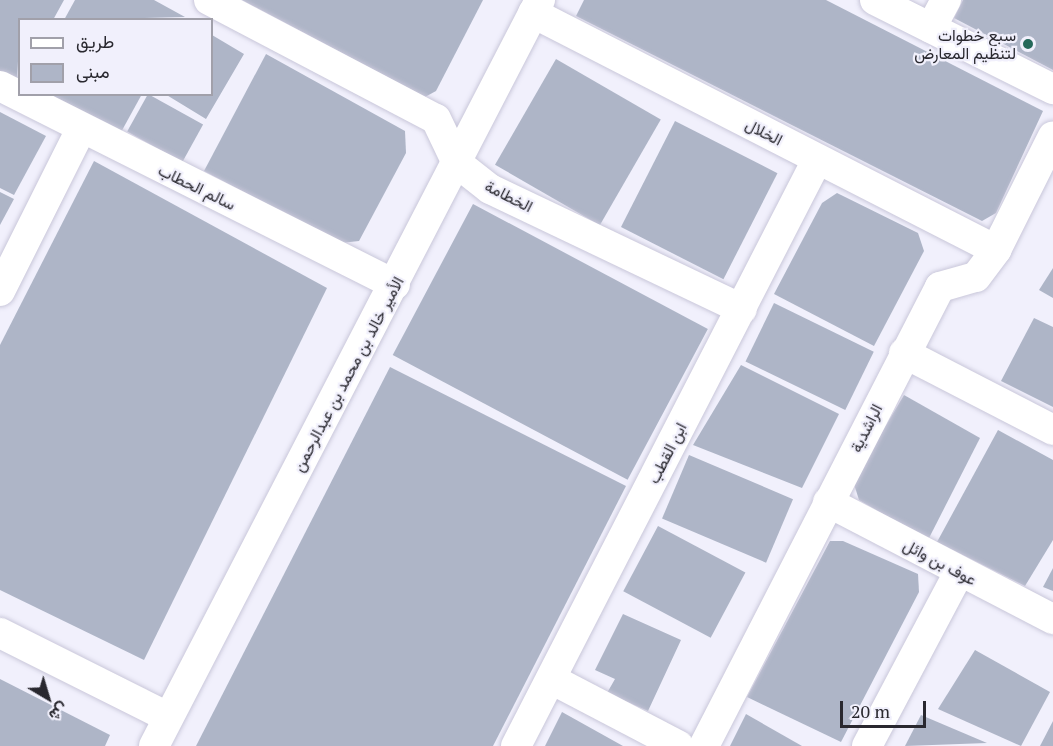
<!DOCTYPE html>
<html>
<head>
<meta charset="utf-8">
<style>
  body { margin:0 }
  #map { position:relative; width:1053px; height:746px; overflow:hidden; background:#f1f0fc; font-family:"PT Serif",Vazirmatn,serif }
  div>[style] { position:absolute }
  .building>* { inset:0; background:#aeb5c7; transform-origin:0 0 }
  .roads { filter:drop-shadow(0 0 2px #c9c7da) drop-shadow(0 0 2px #c9c7da) }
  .street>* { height:30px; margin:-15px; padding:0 15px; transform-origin:15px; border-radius:15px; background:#fff }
  .dots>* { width:16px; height:16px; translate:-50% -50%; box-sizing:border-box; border:3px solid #f1f0fc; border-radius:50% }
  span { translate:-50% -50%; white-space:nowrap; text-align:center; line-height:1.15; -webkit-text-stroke:4.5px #f1f0fc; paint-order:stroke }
  .poi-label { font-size:16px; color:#29282f }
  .right { translate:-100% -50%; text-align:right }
  .street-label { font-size:16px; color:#29282f }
  .legend { position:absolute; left:18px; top:18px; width:195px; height:78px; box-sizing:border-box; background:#f1f0fc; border:2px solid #a1a0aa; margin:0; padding:8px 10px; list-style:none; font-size:18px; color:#29282f }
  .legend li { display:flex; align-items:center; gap:12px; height:30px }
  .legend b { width:30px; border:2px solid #a1a0aa }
  .north { position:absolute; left:18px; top:668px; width:60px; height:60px; -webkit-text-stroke:4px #f1f0fc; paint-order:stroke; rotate:142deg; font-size:16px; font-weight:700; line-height:24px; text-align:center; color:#29282f }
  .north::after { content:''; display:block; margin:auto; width:21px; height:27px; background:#29282f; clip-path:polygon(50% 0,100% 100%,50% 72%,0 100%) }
  .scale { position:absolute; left:840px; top:701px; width:86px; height:27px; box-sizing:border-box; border:3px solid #29282f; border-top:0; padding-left:8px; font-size:18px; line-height:21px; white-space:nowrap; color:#29282f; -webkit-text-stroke:4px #f1f0fc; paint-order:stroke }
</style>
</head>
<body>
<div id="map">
  <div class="building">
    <i style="clip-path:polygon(0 0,64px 0,53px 20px,20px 20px,17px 82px,0 72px)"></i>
    <i style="clip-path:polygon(75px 0,154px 0,185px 17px,64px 20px)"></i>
    <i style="clip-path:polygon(242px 0,483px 0,436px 91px,425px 97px)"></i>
    <i style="clip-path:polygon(584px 0,826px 0,1043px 111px,996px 213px,982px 221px,576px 16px)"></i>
    <i style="clip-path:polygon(963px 0,1053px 0,1053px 70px,954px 18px)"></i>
    <i style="clip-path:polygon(212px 35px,244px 54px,206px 119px,165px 94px,212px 94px)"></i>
    <i style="clip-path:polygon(266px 54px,405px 131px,406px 153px,359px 241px,341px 243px,204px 171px)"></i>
    <i style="left:556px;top:59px;width:121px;height:122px;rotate:30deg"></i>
    <i style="clip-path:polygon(49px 94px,142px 94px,120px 134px)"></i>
    <i style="left:148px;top:94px;width:63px;height:43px;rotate:29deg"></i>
    <i style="clip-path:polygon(0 112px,46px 136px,14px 195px,0 188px)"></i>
    <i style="left:675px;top:121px;width:115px;height:119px;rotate:27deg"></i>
    <i style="clip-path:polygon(94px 161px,327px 288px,144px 660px,0 590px,0 345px)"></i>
    <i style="clip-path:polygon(0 192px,14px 199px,0 225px)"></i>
    <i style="clip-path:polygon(837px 193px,918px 233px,924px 251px,874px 346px,774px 294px,822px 203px)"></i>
    <i style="left:473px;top:204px;width:266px;height:171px;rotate:28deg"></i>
    <i style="clip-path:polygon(1053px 268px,1053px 298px,1039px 290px)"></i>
    <i style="left:774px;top:303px;width:111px;height:65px;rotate:26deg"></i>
    <i style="clip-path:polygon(1034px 318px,1053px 327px,1053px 407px,1001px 381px)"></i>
    <i style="clip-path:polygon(741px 365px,839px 414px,802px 488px,693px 445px)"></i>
    <i style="clip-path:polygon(390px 367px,626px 486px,493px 746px,196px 746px)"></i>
    <i style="clip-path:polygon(904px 395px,980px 438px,928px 540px,859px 500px,853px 481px)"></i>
    <i style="clip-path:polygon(998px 430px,1053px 460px,1053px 540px,1025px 586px,937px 542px)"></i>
    <i style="left:689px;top:455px;width:113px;height:69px;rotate:23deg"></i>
    <i style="left:658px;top:526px;width:99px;height:74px;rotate:28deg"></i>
    <i style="clip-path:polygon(830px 541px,843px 541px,918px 574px,919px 592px,841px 742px,747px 697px)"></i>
    <i style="clip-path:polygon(1053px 568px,1053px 591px,1043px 587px)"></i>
    <i style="clip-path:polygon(623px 614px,681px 640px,648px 711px,607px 693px,615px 679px,595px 670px)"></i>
    <i style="clip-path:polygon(975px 650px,1050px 692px,1021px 746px,938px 709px)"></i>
    <i style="clip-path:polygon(0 679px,110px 735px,105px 746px,0 746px)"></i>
    <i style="clip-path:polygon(562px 712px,623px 746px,545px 746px)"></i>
    <i style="clip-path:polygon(746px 714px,802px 746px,730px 746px)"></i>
    <i style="clip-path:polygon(921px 715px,987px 743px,905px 746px)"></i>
    <i style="clip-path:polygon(1053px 721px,1053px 746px,1040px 746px)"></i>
  </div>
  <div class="roads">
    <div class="street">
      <i style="left:209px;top:0;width:256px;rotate:27.7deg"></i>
      <i style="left:436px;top:119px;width:49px;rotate:64.5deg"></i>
      <i style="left:457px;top:163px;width:42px;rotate:38.2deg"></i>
      <i style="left:490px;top:189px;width:279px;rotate:25.5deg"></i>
      <i style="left:875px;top:0;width:199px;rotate:26.6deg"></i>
      <i style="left:533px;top:13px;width:520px;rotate:27.11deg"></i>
      <i style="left:931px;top:28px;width:32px;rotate:-62deg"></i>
      <i style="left:0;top:86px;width:442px;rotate:26.7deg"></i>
      <i style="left:0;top:291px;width:181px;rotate:-63.4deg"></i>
      <i style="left:904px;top:353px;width:168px;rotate:27.3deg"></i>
      <i style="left:828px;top:502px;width:254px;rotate:27.5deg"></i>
      <i style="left:0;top:633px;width:188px;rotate:26.6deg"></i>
      <i style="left:551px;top:679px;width:144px;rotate:27.6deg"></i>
      <i style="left:154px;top:746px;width:840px;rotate:-62.64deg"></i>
      <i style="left:516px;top:746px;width:659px;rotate:-62.81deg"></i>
      <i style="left:704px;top:746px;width:516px;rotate:-62.79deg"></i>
      <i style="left:940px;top:287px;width:37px;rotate:-16deg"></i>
      <i style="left:976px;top:277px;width:34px;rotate:-53deg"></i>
      <i style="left:996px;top:250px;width:127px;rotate:-63.4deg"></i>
      <i style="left:867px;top:746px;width:197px;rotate:-62.1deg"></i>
    </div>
  </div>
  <div class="dots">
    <i style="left:1028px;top:44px;background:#26695a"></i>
  </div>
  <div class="poi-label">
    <span class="right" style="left:1016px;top:44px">سبع خطوات<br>لتنظيم المعارض</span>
  </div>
  <div class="street-label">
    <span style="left:764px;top:132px;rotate:27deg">الخلال</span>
    <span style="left:197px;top:187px;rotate:26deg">سالم الحطاب</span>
    <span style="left:509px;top:196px;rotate:27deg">الخطامة</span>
    <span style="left:348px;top:374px;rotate:-62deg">الأمير خالد بن محمد بن عبدالرحمن</span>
    <span style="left:866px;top:428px;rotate:-63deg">الراشدية</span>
    <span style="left:667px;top:453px;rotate:-63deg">ابن القطب</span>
    <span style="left:940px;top:562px;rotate:28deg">عوف بن وائل</span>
  </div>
  <ul class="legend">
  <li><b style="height:8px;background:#fff"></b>طريق</li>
  <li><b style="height:16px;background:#aeb5c7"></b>مبنى</li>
  </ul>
  <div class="north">ش</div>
  <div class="scale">20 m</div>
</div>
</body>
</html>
